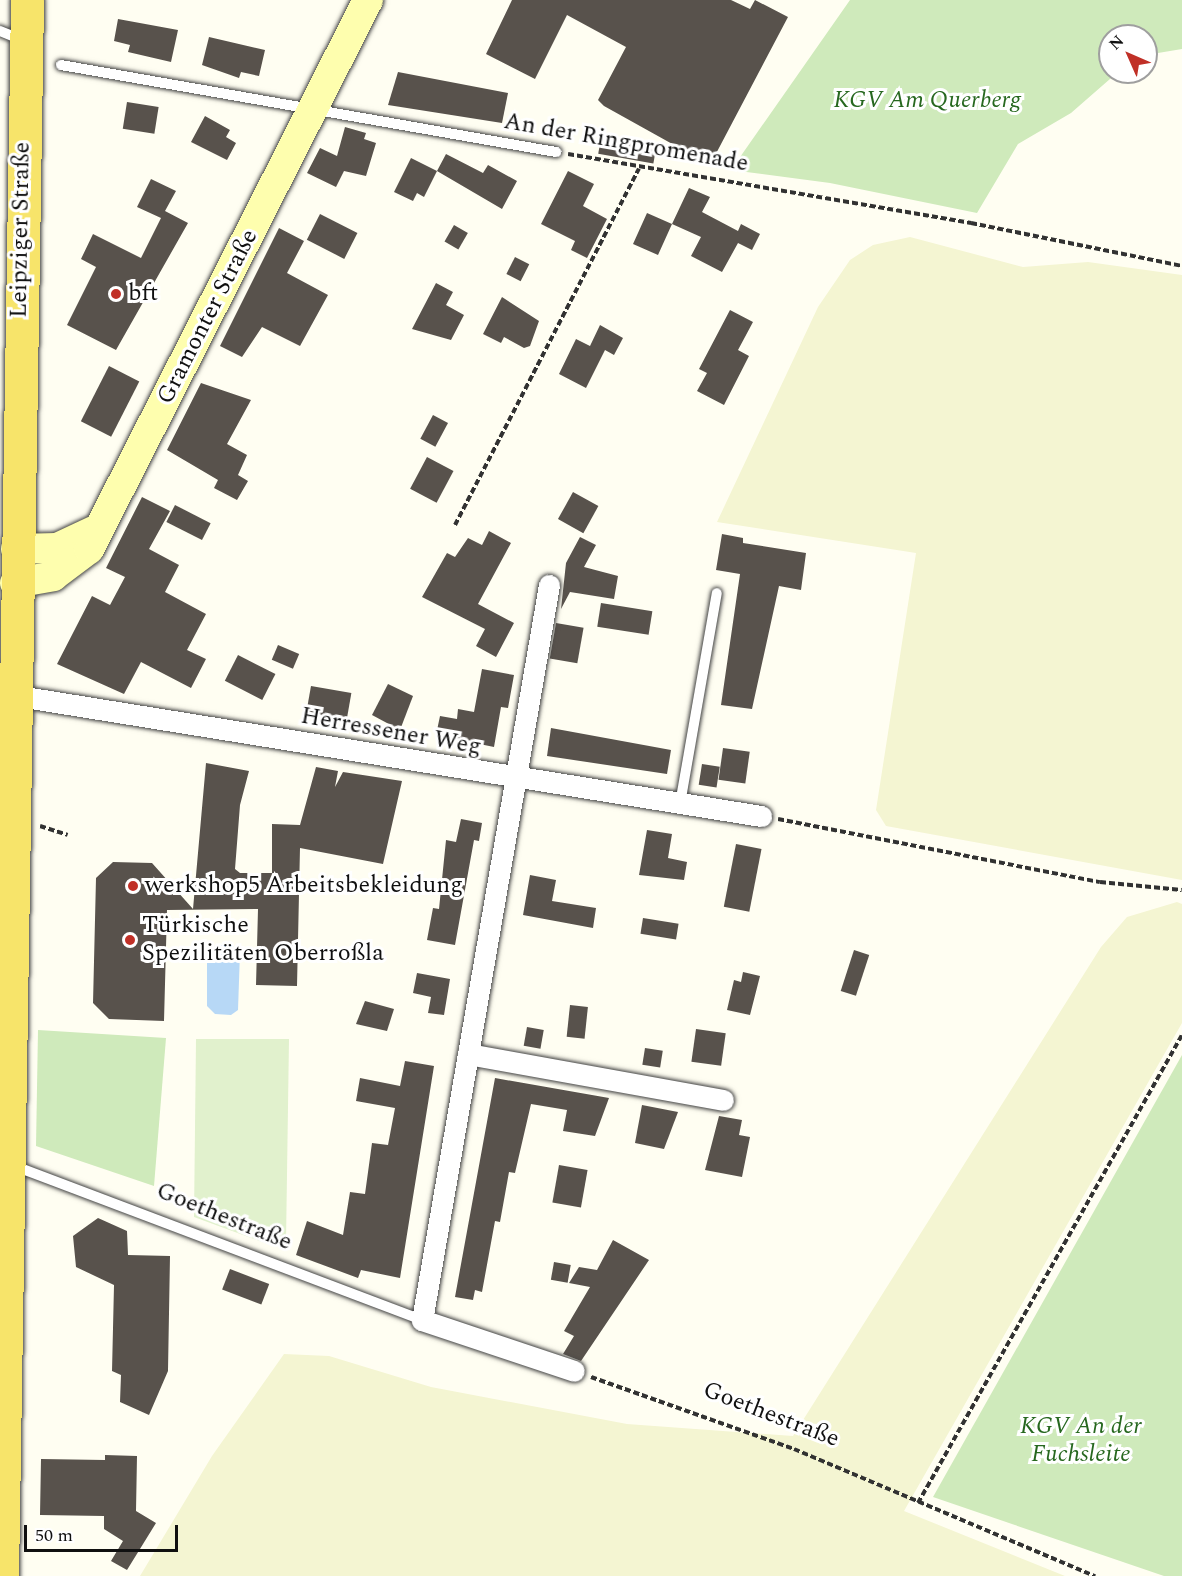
<!DOCTYPE html>
<html>
<head>
<meta charset="utf-8">
<style>
  body { margin:0 }
  #map { position:relative; width:1182px; height:1576px; overflow:hidden; background:#fffef2; font-family:Spectral,serif }
  div>[style] { position:absolute }
  .farmland>* { inset:0; background:#f4f5d2 }
  .green>* { inset:0; background:#cfeabb }
  .pitch>* { inset:0; background:#e1f1cd }
  .water>* { inset:0; background:#b7d8f6 }
  .building>* { inset:0; background:#58524c; transform-origin:0 0 }
  .path>* { height:4px; margin-top:-2px; transform-origin:0; background:repeating-linear-gradient(90deg,#323232 0 6px,transparent 0 9px) }
  .roads { filter:drop-shadow(0 0 2px #434343) drop-shadow(0 0 2px #434343) }
  .lane>* { height:10px; margin:-5px; padding:0 5px; transform-origin:5px; border-radius:5px; background:#fff }
  .street>* { height:21px; margin:-10.5px; padding:0 10.5px; transform-origin:10.5px; border-radius:10.5px; background:#fff }
  .secondary>* { height:30px; margin:-15px; padding:0 15px; transform-origin:15px; border-radius:15px; background:#fefeae }
  .primary>* { height:33px; margin:-16.5px; padding:0 16.5px; transform-origin:16.5px; border-radius:16.5px; background:#f7e46a }
  .dots>* { width:16px; height:16px; translate:-50% -50%; box-sizing:border-box; border:3px solid #fff; border-radius:50% }
  span { translate:-50% -50%; white-space:nowrap; text-align:center; line-height:1.15; -webkit-text-stroke:6px #fff; paint-order:stroke }
  .park-label { font-size:24px; color:#27681f; font-style:italic }
  .street-label { font-size:24px; color:#101010 }
  .poi-label { font-size:24px; color:#101010 }
  .left { translate:0 -50%; text-align:left }
  .north { position:absolute; left:1098px; top:24px; width:60px; height:60px; box-sizing:border-box; background:#fff; border:2px solid #9f9f9f; border-radius:50%; rotate:315deg; font-size:16px; font-weight:700; line-height:24px; text-align:center; color:#101010 }
  .north::after { content:''; display:block; margin:auto; width:21px; height:27px; background:#c03027; clip-path:polygon(50% 0,100% 100%,50% 72%,0 100%) }
  .scale { position:absolute; left:24px; top:1525px; width:154px; height:27px; box-sizing:border-box; border:3px solid #101010; border-top:0; padding-left:8px; font-size:18px; line-height:21px; white-space:nowrap; color:#101010; -webkit-text-stroke:4px #fff; paint-order:stroke }
</style>
</head>
<body>
<div id="map">
  <div class="farmland">
    <i style="clip-path:polygon(910px 237px,1023px 267px,1088px 262px,1182px 275px,1182px 880px,886px 826px,876px 810px,916px 553px,717px 522px,818px 307px,850px 260px,873px 245px)"></i>
    <i style="clip-path:polygon(1177px 902px,1182px 904px,1182px 1023px,904px 1511px,1065px 1576px,140px 1576px,212px 1456px,284px 1354px,329px 1356px,431px 1387px,627px 1424px,793px 1436px,1101px 947px,1127px 917px)"></i>
  </div>
  <div class="green">
    <i style="clip-path:polygon(850px 0,1182px 0,1182px 49px,1146px 55px,1146px 36px,1110px 36px,1110px 72px,1118px 72px,1071px 113px,1018px 144px,977px 213px,830px 183px,731px 170px)"></i>
    <i style="clip-path:polygon(38px 1030px,166px 1038px,154px 1186px,36px 1146px)"></i>
    <i style="clip-path:polygon(1182px 1055px,1182px 1576px,1164px 1576px,933px 1497px)"></i>
  </div>
  <div class="pitch">
    <i style="clip-path:polygon(196px 1039px,289px 1039px,286px 1242px,270px 1245px,194px 1217px)"></i>
  </div>
  <div class="water">
    <i style="clip-path:polygon(216px 945px,232px 945px,240px 952px,238px 1010px,231px 1015px,215px 1014px,207px 1006px,207px 954px)"></i>
  </div>
  <div class="building">
    <i style="clip-path:polygon(512px 0,731px 0,750px 9px,755px 0,788px 17px,710px 165px,604px 106px,598px 100px,626px 47px,567px 15px,535px 79px,486px 54px)"></i>
    <i style="clip-path:polygon(118px 19px,178px 30px,171px 62px,128px 52px,130px 45px,114px 41px)"></i>
    <i style="clip-path:polygon(209px 37px,265px 50px,259px 76px,241px 72px,239px 78px,202px 65px)"></i>
    <i style="clip-path:polygon(398px 72px,508px 93px,502px 123px,388px 105px)"></i>
    <i style="left:127px;top:102px;width:32px;height:27px;rotate:9deg"></i>
    <i style="clip-path:polygon(205px 116px,230px 130px,226px 137px,236px 143px,227px 160px,191px 142px)"></i>
    <i style="clip-path:polygon(345px 127px,366px 133px,364px 139px,376px 143px,366px 176px,344px 171px,336px 187px,307px 173px,320px 148px,337px 156px)"></i>
    <i style="left:601px;top:138px;width:56px;height:16px;rotate:10deg"></i>
    <i style="clip-path:polygon(446px 154px,483px 173px,488px 165px,517px 181px,502px 209px,437px 171px)"></i>
    <i style="clip-path:polygon(411px 158px,437px 171px,424px 197px,417px 193px,413px 201px,394px 192px)"></i>
    <i style="clip-path:polygon(568px 171px,594px 184px,583px 206px,607px 219px,587px 258px,571px 250px,575px 241px,541px 224px)"></i>
    <i style="clip-path:polygon(151px 179px,176px 191px,165px 211px,188px 223px,116px 350px,67px 325px,96px 267px,81px 259px,93px 234px,141px 258px,161px 218px,137px 207px)"></i>
    <i style="clip-path:polygon(689px 188px,710px 197px,702px 212px,738px 231px,741px 224px,760px 234px,752px 250px,738px 243px,722px 272px,691px 256px,701px 237px,672px 224px,658px 255px,633px 244px,647px 213px,672px 224px)"></i>
    <i style="left:320px;top:214px;width:42px;height:29px;rotate:27deg"></i>
    <i style="left:454px;top:225px;width:16px;height:19px;rotate:30deg"></i>
    <i style="clip-path:polygon(279px 228px,304px 241px,287px 273px,328px 295px,300px 346px,262px 327px,242px 357px,220px 346px)"></i>
    <i style="left:515px;top:257px;width:16px;height:19px;rotate:27deg"></i>
    <i style="clip-path:polygon(436px 283px,453px 292px,446px 305px,464px 315px,451px 340px,412px 329px)"></i>
    <i style="clip-path:polygon(502px 297px,539px 321px,530px 346px,524px 348px,504px 337px,501px 343px,483px 334px)"></i>
    <i style="clip-path:polygon(730px 310px,753px 322px,738px 350px,749px 356px,724px 405px,697px 391px,707px 373px,699px 369px)"></i>
    <i style="clip-path:polygon(600px 325px,623px 338px,614px 355px,605px 350px,586px 388px,559px 374px,576px 339px,590px 346px)"></i>
    <i style="left:109px;top:366px;width:34px;height:62px;rotate:27deg"></i>
    <i style="clip-path:polygon(201px 383px,251px 400px,227px 444px,247px 455px,238px 475px,248px 481px,237px 500px,214px 488px,218px 480px,167px 450px)"></i>
    <i style="left:433px;top:415px;width:17px;height:27px;rotate:28deg"></i>
    <i style="left:427px;top:457px;width:30px;height:36px;rotate:28deg"></i>
    <i style="left:573px;top:492px;width:29px;height:31px;rotate:29deg"></i>
    <i style="clip-path:polygon(142px 497px,170px 511px,149px 549px,179px 565px,165px 592px,206px 614px,187px 650px,206px 659px,191px 688px,141px 662px,124px 694px,57px 664px,92px 596px,110px 605px,125px 577px,106px 568px)"></i>
    <i style="left:175px;top:505px;width:40px;height:19px;rotate:27deg"></i>
    <i style="clip-path:polygon(489px 531px,511px 543px,478px 604px,514px 623px,496px 657px,476px 646px,485px 629px,422px 597px,447px 553px,455px 557px,468px 538px,482px 545px)"></i>
    <i style="clip-path:polygon(722px 534px,743px 538px,743px 543px,806px 553px,801px 590px,779px 586px,752px 709px,721px 705px,740px 574px,716px 570px)"></i>
    <i style="clip-path:polygon(580px 537px,596px 545px,584px 567px,618px 576px,614px 599px,570px 592px,561px 609px,566px 563px)"></i>
    <i style="left:601px;top:603px;width:52px;height:24px;rotate:9deg"></i>
    <i style="left:556px;top:623px;width:28px;height:36px;rotate:10deg"></i>
    <i style="left:278px;top:645px;width:23px;height:16px;rotate:23deg"></i>
    <i style="left:238px;top:655px;width:42px;height:29px;rotate:27deg"></i>
    <i style="clip-path:polygon(482px 669px,514px 675px,508px 708px,501px 707px,494px 747px,436px 735px,440px 716px,457px 719px,458px 709px,474px 712px)"></i>
    <i style="clip-path:polygon(388px 684px,413px 696px,400px 730px,372px 715px)"></i>
    <i style="left:311px;top:686px;width:41px;height:27px;rotate:10deg"></i>
    <i style="clip-path:polygon(551px 728px,671px 750px,667px 774px,547px 756px)"></i>
    <i style="left:723px;top:748px;width:27px;height:32px;rotate:8deg"></i>
    <i style="clip-path:polygon(206px 763px,249px 771px,240px 805px,235px 869px,240px 873px,272px 873px,272px 824px,300px 825px,316px 767px,338px 771px,335px 787px,343px 772px,402px 781px,383px 864px,300px 848px,297px 986px,256px 985px,258px 909px,167px 910px,164px 1021px,109px 1019px,93px 1003px,96px 878px,113px 862px,152px 863px,193px 909px)"></i>
    <i style="left:702px;top:764px;width:18px;height:21px;rotate:9deg"></i>
    <i style="clip-path:polygon(461px 819px,482px 823px,479px 841px,474px 840px,455px 945px,427px 940px,433px 908px,439px 909px,446px 840px,456px 842px)"></i>
    <i style="clip-path:polygon(647px 830px,672px 834px,668px 858px,687px 862px,684px 880px,639px 875px)"></i>
    <i style="left:736px;top:844px;width:26px;height:64px;rotate:11deg"></i>
    <i style="clip-path:polygon(530px 875px,556px 880px,552px 901px,596px 908px,593px 928px,523px 915px)"></i>
    <i style="left:643px;top:918px;width:36px;height:16px;rotate:9deg"></i>
    <i style="left:854px;top:950px;width:16px;height:43px;rotate:18deg"></i>
    <i style="clip-path:polygon(743px 972px,760px 976px,750px 1015px,727px 1010px,734px 980px,741px 982px)"></i>
    <i style="clip-path:polygon(417px 973px,450px 979px,444px 1015px,428px 1013px,431px 997px,413px 993px)"></i>
    <i style="clip-path:polygon(365px 1001px,394px 1009px,387px 1031px,356px 1024px)"></i>
    <i style="left:570px;top:1005px;width:18px;height:32px;rotate:6deg"></i>
    <i style="left:527px;top:1027px;width:17px;height:19px;rotate:10deg"></i>
    <i style="left:696px;top:1029px;width:30px;height:33px;rotate:8deg"></i>
    <i style="left:645px;top:1048px;width:18px;height:17px;rotate:9deg"></i>
    <i style="clip-path:polygon(405px 1061px,434px 1066px,400px 1278px,361px 1270px,358px 1278px,296px 1255px,307px 1221px,343px 1235px,350px 1192px,365px 1194px,372px 1143px,388px 1145px,395px 1108px,356px 1101px,360px 1078px,400px 1086px)"></i>
    <i style="clip-path:polygon(495px 1078px,609px 1098px,595px 1136px,563px 1131px,567px 1110px,531px 1104px,515px 1173px,509px 1172px,500px 1222px,495px 1221px,482px 1292px,475px 1290px,473px 1300px,455px 1297px)"></i>
    <i style="clip-path:polygon(642px 1105px,678px 1112px,664px 1149px,635px 1143px)"></i>
    <i style="clip-path:polygon(719px 1116px,742px 1120px,739px 1135px,750px 1137px,742px 1177px,705px 1170px)"></i>
    <i style="left:559px;top:1165px;width:29px;height:38px;rotate:10deg"></i>
    <i style="clip-path:polygon(98px 1218px,127px 1231px,128px 1255px,170px 1256px,168px 1371px,149px 1415px,120px 1402px,121px 1375px,112px 1371px,114px 1285px,76px 1267px,73px 1236px)"></i>
    <i style="clip-path:polygon(613px 1240px,649px 1260px,581px 1361px,563px 1354px,574px 1336px,564px 1331px,590px 1287px,569px 1283px,579px 1267px,597px 1270px)"></i>
    <i style="left:554px;top:1262px;width:17px;height:18px;rotate:10deg"></i>
    <i style="left:230px;top:1269px;width:42px;height:22px;rotate:21deg"></i>
    <i style="clip-path:polygon(105px 1455px,137px 1456px,136px 1511px,156px 1523px,127px 1570px,111px 1561px,123px 1541px,104px 1529px,104px 1516px,40px 1515px,41px 1459px,105px 1460px)"></i>
  </div>
  <div class="path">
    <i style="left:568px;top:154px;width:409px;rotate:9.7deg"></i>
    <i style="left:971px;top:223px;width:215px;rotate:11.5deg"></i>
    <i style="left:455px;top:525px;width:401px;rotate:-62.7deg"></i>
    <i style="left:778px;top:819px;width:328px;rotate:11.1deg"></i>
    <i style="left:1100px;top:882px;width:82px;rotate:5.6deg"></i>
    <i style="left:40px;top:826px;width:29px;rotate:18deg"></i>
    <i style="left:591px;top:1377px;width:215px;rotate:19.5deg"></i>
    <i style="left:794px;top:1449px;width:327px;rotate:22.9deg"></i>
    <i style="left:918px;top:1503px;width:537px;rotate:-60.57deg"></i>
  </div>
  <div class="roads">
    <div class="lane">
      <i style="left:0;top:31px;width:24px;rotate:22deg"></i>
      <i style="left:61px;top:65px;width:503px;rotate:9.97deg"></i>
      <i style="left:680px;top:804px;width:214px;rotate:-80.1deg"></i>
      <i style="left:12px;top:1165px;width:438px;rotate:20.7deg"></i>
    </div>
    <div class="street">
      <i style="left:549px;top:585px;width:746px;rotate:99.8deg"></i>
      <i style="left:422px;top:1320px;width:160px;rotate:18.5deg"></i>
      <i style="left:6px;top:694px;width:765px;rotate:9.18deg"></i>
      <i style="left:468px;top:1054px;width:259px;rotate:10.2deg"></i>
    </div>
    <div class="secondary">
      <i style="left:16px;top:549px;width:41px;rotate:-1.4deg"></i>
      <i style="left:57px;top:548px;width:43px;rotate:-24.8deg"></i>
      <i style="left:15px;top:583px;width:39px;rotate:-10deg"></i>
      <i style="left:53px;top:576px;width:45px;rotate:-36.9deg"></i>
      <i style="left:89px;top:549px;width:616px;rotate:-63.06deg"></i>
    </div>
    <div class="primary">
      <i style="left:2px;top:1576px;width:1576px;rotate:-89.09deg"></i>
    </div>
  </div>
  <div class="dots">
    <i style="left:116px;top:294px;background:#c03027"></i>
    <i style="left:133px;top:886px;background:#c03027"></i>
    <i style="left:130px;top:940px;background:#c03027"></i>
  </div>
  <div class="park-label">
    <span style="left:927px;top:101px">KGV Am Querberg</span>
    <span style="left:1081px;top:1441px">KGV An der<br>Fuchsleite</span>
  </div>
  <div class="street-label">
    <span style="left:626px;top:143px;rotate:10deg">An der Ringpromenade</span>
    <span style="left:21px;top:230px;rotate:-89deg">Leipziger Straße</span>
    <span style="left:208px;top:317px;rotate:-63deg">Gramonter Straße</span>
    <span style="left:391px;top:732px;rotate:10deg">Herressener Weg</span>
    <span style="left:224px;top:1217px;rotate:22deg">Goethestraße</span>
    <span style="left:771px;top:1415px;rotate:21deg">Goethestraße</span>
  </div>
  <div class="poi-label">
    <span class="left" style="left:128px;top:294px">bft</span>
    <span class="left" style="left:145px;top:886px">werkshop5 Arbeitsbekleidung</span>
    <span class="left" style="left:142px;top:940px">Türkische<br>Spezilitäten Oberroßla</span>
  </div>
  <div class="north">N</div>
  <div class="scale">50 m</div>
</div>
</body>
</html>
